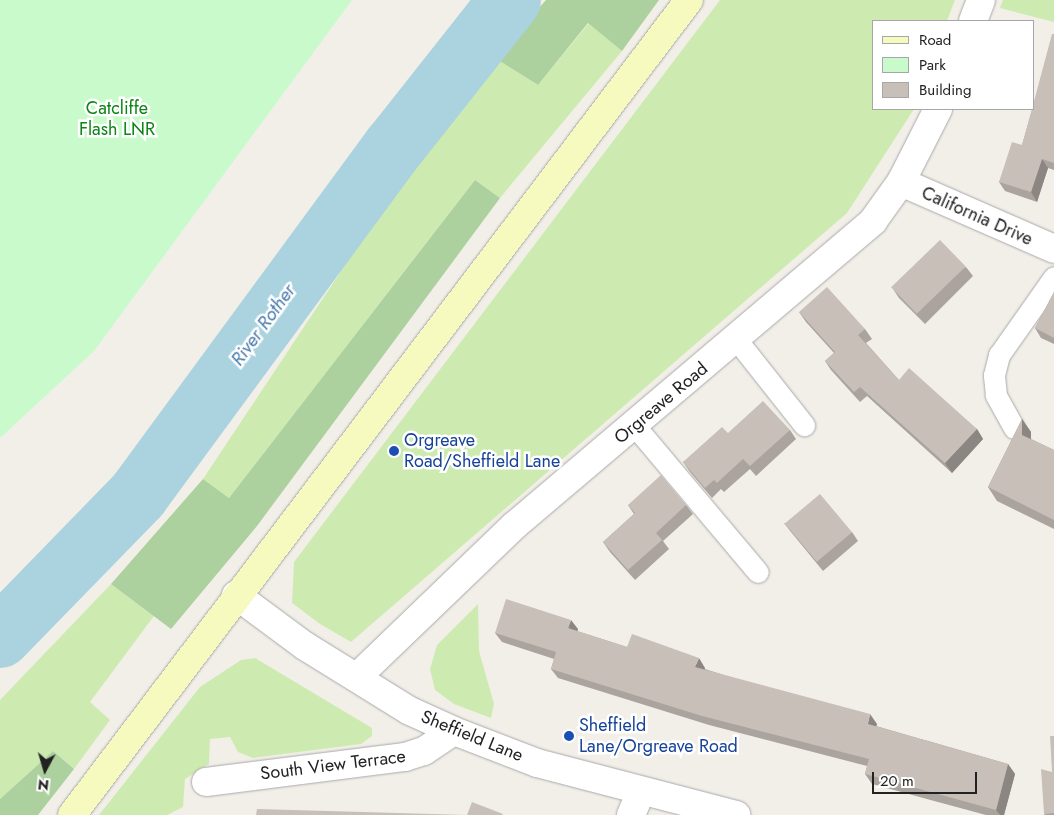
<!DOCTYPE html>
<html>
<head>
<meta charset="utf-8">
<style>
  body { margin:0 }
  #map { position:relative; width:1054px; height:815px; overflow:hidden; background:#f2efe9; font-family:Jost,sans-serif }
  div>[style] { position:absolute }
  .grass>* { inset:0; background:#cdebb0 }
  .forest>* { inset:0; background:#add19e }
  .park>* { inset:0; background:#c8facc }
  .river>* { height:62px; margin:-31px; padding:0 31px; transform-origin:31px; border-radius:31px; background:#aad3df }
  .roads { filter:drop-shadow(0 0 1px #a9a9a9) drop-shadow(0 0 1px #a9a9a9) }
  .lane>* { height:21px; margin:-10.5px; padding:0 10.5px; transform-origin:10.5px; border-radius:10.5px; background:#fff }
  .street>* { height:28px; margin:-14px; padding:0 14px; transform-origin:14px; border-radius:14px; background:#fff }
  .secondary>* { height:28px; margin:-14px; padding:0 14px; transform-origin:14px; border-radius:14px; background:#f7fabf }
  .wall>* { inset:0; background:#aba49e }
  .shaded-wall>* { inset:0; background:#8b8681 }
  .building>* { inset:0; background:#c7bfb8; transform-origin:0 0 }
  .dots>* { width:14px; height:14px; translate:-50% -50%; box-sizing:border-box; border:2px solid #fff; border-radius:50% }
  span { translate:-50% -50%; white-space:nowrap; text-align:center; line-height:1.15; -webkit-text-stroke:5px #fff; paint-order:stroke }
  .park-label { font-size:18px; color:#0c8416 }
  .street-label { font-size:18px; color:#222 }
  .transit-label { font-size:18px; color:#164399 }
  .left { translate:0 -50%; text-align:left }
  .water-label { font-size:19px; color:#4a7aab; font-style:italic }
  .legend { position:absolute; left:872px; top:20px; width:162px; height:90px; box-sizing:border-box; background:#fff; border:1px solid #a7a7a7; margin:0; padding:6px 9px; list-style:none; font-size:15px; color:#222 }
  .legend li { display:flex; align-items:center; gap:10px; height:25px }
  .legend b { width:25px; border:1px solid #a7a7a7 }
  .north { position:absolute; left:20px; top:745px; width:50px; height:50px; -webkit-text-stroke:4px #fff; paint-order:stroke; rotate:186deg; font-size:14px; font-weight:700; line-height:20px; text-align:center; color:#222 }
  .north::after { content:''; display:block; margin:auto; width:18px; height:22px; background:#222; clip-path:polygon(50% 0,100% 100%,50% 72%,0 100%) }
  .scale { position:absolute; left:872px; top:772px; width:105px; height:22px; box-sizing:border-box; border:2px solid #222; border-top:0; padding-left:6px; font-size:15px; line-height:18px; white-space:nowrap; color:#222; -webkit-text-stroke:4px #fff; paint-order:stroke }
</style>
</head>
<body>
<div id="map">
  <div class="grass">
    <i style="clip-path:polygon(720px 0,955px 0,947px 21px,873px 21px,873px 109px,914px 109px,847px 213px,351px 642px,320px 624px,292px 603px,294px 562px)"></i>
    <i style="clip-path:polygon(1003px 0,1054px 0,1054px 22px,1000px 8px)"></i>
    <i style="clip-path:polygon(589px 23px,622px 51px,500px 198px,475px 180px,229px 498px,203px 479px,377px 217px,495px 58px,538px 85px)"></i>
    <i style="clip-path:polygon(111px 584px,154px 616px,90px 702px,110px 720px,74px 769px,53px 751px,0 799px,0 700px)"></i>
    <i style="clip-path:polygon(478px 604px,479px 651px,494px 704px,491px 718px,454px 704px,435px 690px,430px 669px,437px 645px)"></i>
    <i style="clip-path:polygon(255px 658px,372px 728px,372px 736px,361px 744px,253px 758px,238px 752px,230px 737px,210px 739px,209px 764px,185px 779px,183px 807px,167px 815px,99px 815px,200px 687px,241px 660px)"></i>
  </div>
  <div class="forest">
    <i style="clip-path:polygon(546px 0,659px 0,622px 51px,588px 23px,538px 85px,495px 58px)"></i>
    <i style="clip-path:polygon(475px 180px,500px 198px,257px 526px,171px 629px,111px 584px,203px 479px,229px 498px)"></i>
    <i style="clip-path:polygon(53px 751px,74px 769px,38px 815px,0 815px,0 799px)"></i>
  </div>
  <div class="park">
    <i style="clip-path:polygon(0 0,352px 0,94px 351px,0 438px)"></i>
  </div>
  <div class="river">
    <i style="left:0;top:637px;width:198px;rotate:-45.8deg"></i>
    <i style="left:138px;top:495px;width:432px;rotate:-53.7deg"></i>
    <i style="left:394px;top:147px;width:187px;rotate:-51.7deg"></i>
  </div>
  <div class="roads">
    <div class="lane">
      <i style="left:736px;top:339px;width:110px;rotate:51.7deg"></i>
      <i style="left:634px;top:425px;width:192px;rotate:49.9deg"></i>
      <i style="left:1014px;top:428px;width:38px;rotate:-119deg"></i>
      <i style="left:996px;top:395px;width:20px;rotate:-96deg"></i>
      <i style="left:994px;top:375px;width:21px;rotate:-76deg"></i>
      <i style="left:999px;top:355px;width:95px;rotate:-54.8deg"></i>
    </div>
    <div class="street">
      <i style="left:973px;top:21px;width:22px;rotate:-69deg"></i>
      <i style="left:901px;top:182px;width:167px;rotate:23.6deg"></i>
      <i style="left:236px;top:595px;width:86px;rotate:36.5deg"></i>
      <i style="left:305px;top:646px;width:123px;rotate:31.8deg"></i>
      <i style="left:410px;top:711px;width:48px;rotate:24.4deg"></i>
      <i style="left:454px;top:731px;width:89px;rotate:21.1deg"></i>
      <i style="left:537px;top:763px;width:206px;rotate:14.6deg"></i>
      <i style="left:357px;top:677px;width:219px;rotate:-43.9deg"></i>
      <i style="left:515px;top:525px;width:470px;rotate:-40.3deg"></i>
      <i style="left:873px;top:221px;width:48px;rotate:-54.3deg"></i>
      <i style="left:901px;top:182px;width:82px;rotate:-63.1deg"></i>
      <i style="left:206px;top:782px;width:201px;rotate:-7.2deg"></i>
      <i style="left:405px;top:757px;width:20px;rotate:-18deg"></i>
      <i style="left:424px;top:751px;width:36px;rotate:-34deg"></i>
      <i style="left:631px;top:815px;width:26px;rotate:-67deg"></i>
    </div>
    <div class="secondary">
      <i style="left:72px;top:815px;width:1022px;rotate:-52.87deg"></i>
    </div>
  </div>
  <div class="wall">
    <i style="clip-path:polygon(1054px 34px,1054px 170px,1048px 168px,1037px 202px,1005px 191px,999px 182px,1022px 145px)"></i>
    <i style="clip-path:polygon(966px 267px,973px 276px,925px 324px,899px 298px,893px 289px)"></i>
    <i style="clip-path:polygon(1054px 292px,1054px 344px,1041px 338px,1035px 328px)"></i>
    <i style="clip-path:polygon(799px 312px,865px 329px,872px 339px,866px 343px,899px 380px,977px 429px,983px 439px,952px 473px,867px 396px,860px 402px,831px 370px,825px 361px,834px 353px,806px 322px)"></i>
    <i style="clip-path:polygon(1022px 419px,1031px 432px,1031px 439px,1054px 450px,1054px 529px,997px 501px,988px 487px)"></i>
    <i style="clip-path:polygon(790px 430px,796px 439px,756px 476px,750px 469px,724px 492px,721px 489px,712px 498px,690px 472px,683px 462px,728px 433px)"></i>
    <i style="clip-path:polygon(628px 505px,686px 505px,693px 514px,663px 541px,669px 549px,635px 580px,610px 552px,603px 542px,634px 514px)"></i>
    <i style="clip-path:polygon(784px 523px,852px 532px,858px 541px,823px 571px,791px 532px)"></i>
    <i style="clip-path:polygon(578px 629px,577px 631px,627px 647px,705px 668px,705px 669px,877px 724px,876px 726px,1008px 764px,1015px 774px,1004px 815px,986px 815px,872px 784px,865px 774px,867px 766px,709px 725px,558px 678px,551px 669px,554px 659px,502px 642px,495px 633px)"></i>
    <i style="clip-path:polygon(1054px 736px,1054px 815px,1045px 815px,1044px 814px,1052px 772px)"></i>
  </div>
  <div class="shaded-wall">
    <i style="clip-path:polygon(1042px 159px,1048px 168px,1037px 202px,1031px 192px)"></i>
    <i style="clip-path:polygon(1022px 419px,1031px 432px,1031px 448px,1022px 435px)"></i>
    <i style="clip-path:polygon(977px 429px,983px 439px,952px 473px,945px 463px)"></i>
    <i style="clip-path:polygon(571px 620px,578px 629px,575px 638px,568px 628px)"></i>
    <i style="clip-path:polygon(699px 658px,705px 668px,702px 676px,695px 667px)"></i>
    <i style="clip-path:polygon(870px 714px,877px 724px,874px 733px,868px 724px)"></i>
    <i style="clip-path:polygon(1008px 764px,1015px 774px,1004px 815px,1000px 815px,996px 810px)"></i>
  </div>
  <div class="building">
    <i style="clip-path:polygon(1052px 34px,1054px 34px,1054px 163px,1042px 159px,1031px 192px,999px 182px,1012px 142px,1022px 145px,1032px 109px,1033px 109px,1033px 105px)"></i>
    <i style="left:940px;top:240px;width:37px;height:68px;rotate:46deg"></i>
    <i style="clip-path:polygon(827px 287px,865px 329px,858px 335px,899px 380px,909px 368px,977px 429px,945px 463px,860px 387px,854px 392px,825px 361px,835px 352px,799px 312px)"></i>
    <i style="clip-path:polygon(1054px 292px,1054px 338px,1035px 328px)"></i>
    <i style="clip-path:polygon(763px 401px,790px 430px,750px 466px,743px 459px,717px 483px,714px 480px,705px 488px,683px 462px,722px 427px,728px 433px)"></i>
    <i style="clip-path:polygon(1022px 419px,1022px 435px,1054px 450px,1054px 520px,988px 487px)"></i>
    <i style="clip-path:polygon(661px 475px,686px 505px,656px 533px,662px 540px,628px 570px,603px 542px,635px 513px,628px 505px)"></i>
    <i style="left:820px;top:494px;width:50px;height:46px;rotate:50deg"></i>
    <i style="clip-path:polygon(506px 599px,571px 620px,568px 628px,627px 647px,632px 634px,699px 658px,695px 667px,870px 714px,868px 724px,1008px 764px,996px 810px,865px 774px,869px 759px,702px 716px,551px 669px,556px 652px,495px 633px)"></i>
    <i style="clip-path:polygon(1050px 736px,1054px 736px,1054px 813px,1044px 814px,1041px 769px,1052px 772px)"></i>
    <i style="clip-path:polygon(472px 802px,503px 814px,502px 815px,256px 815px,257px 809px,467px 815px)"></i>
  </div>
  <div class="dots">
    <i style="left:394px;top:451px;background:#1a4fb4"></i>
    <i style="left:569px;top:736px;background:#1a4fb4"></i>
  </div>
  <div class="park-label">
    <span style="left:117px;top:119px">Catcliffe<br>Flash LNR</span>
  </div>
  <div class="street-label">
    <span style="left:977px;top:216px;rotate:24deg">California Drive</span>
    <span style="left:661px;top:403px;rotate:-40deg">Orgreave Road</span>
    <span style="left:472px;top:736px;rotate:22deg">Sheffield Lane</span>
    <span style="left:333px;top:765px;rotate:-7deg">South View Terrace</span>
  </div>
  <div class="transit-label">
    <span class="left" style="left:404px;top:451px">Orgreave<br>Road/Sheffield Lane</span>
    <span class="left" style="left:579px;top:736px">Sheffield<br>Lane/Orgreave Road</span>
  </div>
  <div class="water-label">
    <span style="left:263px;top:325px;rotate:-54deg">River Rother</span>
  </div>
  <ul class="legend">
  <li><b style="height:6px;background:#f7fabf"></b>Road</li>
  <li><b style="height:14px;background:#c8facc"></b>Park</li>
  <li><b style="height:14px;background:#c7bfb8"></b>Building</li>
  </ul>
  <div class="north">N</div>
  <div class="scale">20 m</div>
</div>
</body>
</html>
